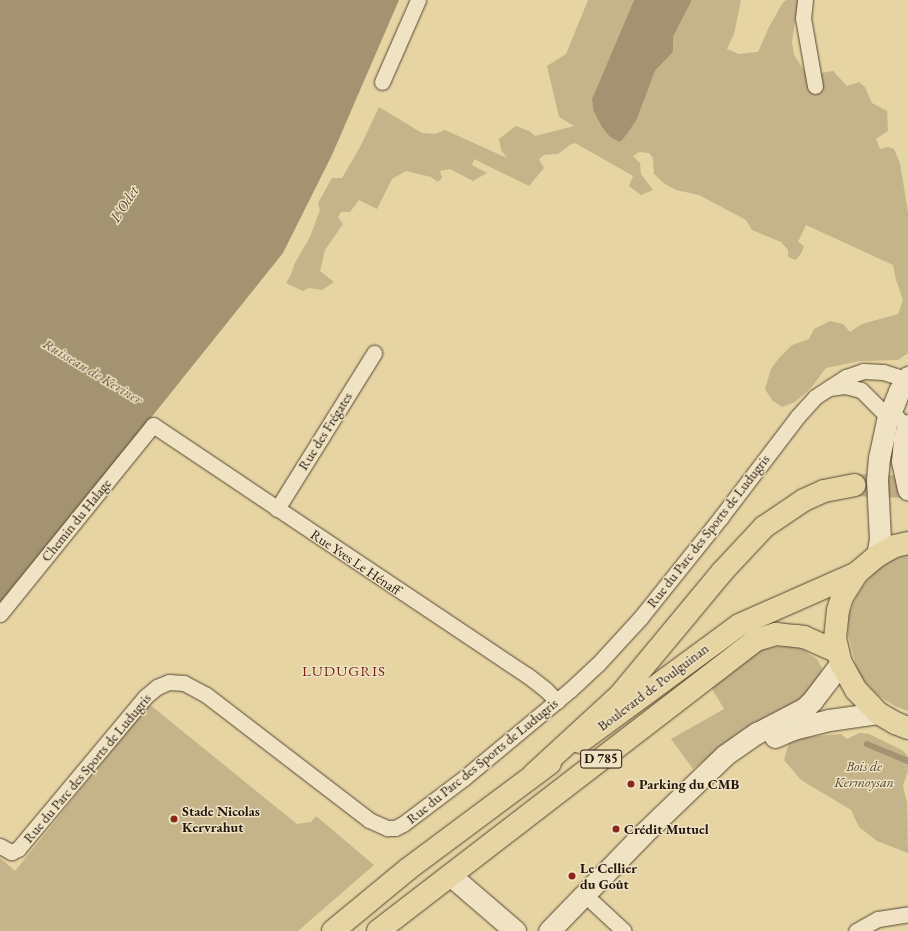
<!DOCTYPE html>
<html>
<head>
<meta charset="utf-8">
<style>
  body { margin:0 }
  #map { position:relative; width:908px; height:931px; overflow:hidden; background:#e6d4a3; font-family:"EB Garamond",serif }
  div>[style] { position:absolute }
  .green>* { inset:0; background:#c5b48a }
  .water>* { inset:0; background:#a49370 }
  .stream>* { height:5.5px; margin:-2.75px; padding:0 2.75px; transform-origin:2.75px; border-radius:2.75px; background:#a49370 }
  .highway-tunnel>* { height:22px; margin-top:-11px; transform-origin:0; background:repeating-linear-gradient(90deg,#bfae85 0 22px,transparent 0 33px) }
  .roads { filter:drop-shadow(0 0 1px #554632) drop-shadow(0 0 1px #554632) }
  .street>* { height:15px; margin:-7.5px; padding:0 7.5px; transform-origin:7.5px; border-radius:7.5px; background:#efe3c3 }
  .secondary>* { height:21px; margin:-10.5px; padding:0 10.5px; transform-origin:10.5px; border-radius:10.5px; background:#efe3c3 }
  .primary>* { height:22px; margin:-11px; padding:0 11px; transform-origin:11px; border-radius:11px; background:#e6d4a3 }
  .highway>* { height:22px; margin:-11px; padding:0 11px; transform-origin:11px; border-radius:11px; background:#e6d4a3 }
  .dots>* { width:11px; height:11px; translate:-50% -50%; box-sizing:border-box; border:2px solid #efe3c3; border-radius:50% }
  span { translate:-50% -50%; white-space:nowrap; text-align:center; line-height:1.15; -webkit-text-stroke:3px #efe3c3; paint-order:stroke }
  .shield-label span { padding:1px 3px; background:#efe3c3; border:1px solid; border-radius:3px; -webkit-text-stroke-width:0 }
  .shield-label { font-size:13px; color:#25160d; font-weight:700 }
  .street-label { font-size:14px; color:#25160d }
  .park-label { font-size:14px; color:#554532; font-style:italic }
  .poi-label { font-size:14px; color:#25160d; font-weight:700 }
  .left { translate:0 -50%; text-align:left }
  .water-label { font-size:15px; color:#584835; font-style:italic }
  .neighbourhood-label { font-size:15px; color:#7a1f14; letter-spacing:1px }
</style>
</head>
<body>
<div id="map">
  <div class="green">
    <i style="clip-path:polygon(588px 0,634px 0,592px 99px,593px 110px,610px 137px,637px 119px,655px 71px,673px 52px,673px 37px,692px 0,741px 0,734px 34px,727px 49px,739px 54px,758px 52px,769px 27px,782px 4px,786px 0,798px 0,792px 42px,794px 55px,813px 84px,821px 73px,833px 71px,847px 86px,859px 82px,865px 87px,872px 103px,887px 111px,888px 131px,876px 139px,880px 149px,888px 147px,894px 149px,900px 163px,908px 212px,908px 353px,898px 360px,860px 361px,826px 368px,811px 388px,795px 402px,782px 407px,772px 400px,765px 389px,771px 369px,779px 358px,792px 345px,809px 339px,814px 329px,830px 321px,843px 324px,850px 332px,862px 324px,898px 314px,903px 300px,896px 280px,893px 265px,806px 225px,798px 242px,804px 246px,802px 252px,796px 260px,788px 257px,788px 250px,781px 242px,752px 230px,746px 220px,699px 195px,676px 190px,665px 184px,654px 174px,653px 158px,649px 153px,639px 152px,633px 156px,640px 163px,641px 174px,653px 190px,641px 195px,629px 186px,633px 176px,575px 143px,570px 145px,558px 154px,544px 155px,539px 159px,544px 168px,529px 186px,474px 159px,472px 165px,487px 173px,473px 181px,450px 169px,440px 171px,442px 178px,438px 182px,431px 177px,406px 171px,392px 179px,377px 209px,359px 200px,350px 212px,341px 212px,338px 217px,343px 224px,325px 250px,320px 271px,334px 282px,322px 290px,309px 288px,303px 291px,286px 283px,291px 274px,295px 263px,310px 237px,320px 210px,318px 203px,332px 178px,342px 178px,360px 147px,379px 107px,422px 133px,435px 134px,445px 130px,507px 158px,501px 150px,499px 139px,516px 126px,529px 131px,535px 136px,574px 126px,559px 117px,547px 66px,566px 54px)"></i>
    <i style="clip-path:polygon(908px 554px,908px 711px,895px 706px,879px 696px,865px 682px,857px 670px,848px 634px,849px 614px,856px 597px,867px 580px,883px 564px)"></i>
    <i style="clip-path:polygon(788px 646px,802px 649px,817px 659px,822px 668px,819px 682px,809px 695px,717px 751px,693px 769px,671px 739px,724px 709px,711px 687px,759px 650px,775px 647px)"></i>
    <i style="clip-path:polygon(149px 704px,297px 824px,311px 822px,316px 816px,374px 865px,298px 931px,0 931px,0 858px,15px 871px)"></i>
    <i style="clip-path:polygon(859px 733px,869px 734px,902px 750px,908px 756px,908px 771px,903px 786px,907px 802px,908px 853px,877px 841px,859px 827px,851px 810px,801px 780px,784px 760px,789px 743px,805px 737px,841px 734px,847px 739px)"></i>
  </div>
  <div class="water">
    <i style="clip-path:polygon(0 0,399px 0,332px 155px,283px 253px,0 606px)"></i>
    <i style="clip-path:polygon(634px 0,692px 0,673px 37px,673px 52px,655px 71px,637px 119px,627px 134px,620px 142px,610px 137px,602px 127px,593px 110px,592px 99px)"></i>
  </div>
  <div class="stream">
    <i style="left:867px;top:744px;width:44px;rotate:22.5deg"></i>
  </div>
  <div class="highway-tunnel">
    <i style="left:854px;top:485px;width:54px;rotate:2.1deg"></i>
  </div>
  <div class="roads">
    <div class="street">
      <i style="left:805px;top:0;width:18px;rotate:96deg"></i>
      <i style="left:803px;top:18px;width:69px;rotate:80deg"></i>
      <i style="left:382px;top:82px;width:90px;rotate:-66.3deg"></i>
      <i style="left:829px;top:388px;width:16px;rotate:-7deg"></i>
      <i style="left:845px;top:386px;width:16px;rotate:14deg"></i>
      <i style="left:861px;top:390px;width:31px;rotate:45deg"></i>
      <i style="left:883px;top:412px;width:16px;rotate:22deg"></i>
      <i style="left:277px;top:509px;width:184px;rotate:-58.1deg"></i>
      <i style="left:0;top:614px;width:243px;rotate:-51deg"></i>
      <i style="left:153px;top:425px;width:450px;rotate:33.8deg"></i>
      <i style="left:527px;top:675px;width:24px;rotate:38deg"></i>
      <i style="left:546px;top:690px;width:16px;rotate:45deg"></i>
      <i style="left:0;top:846px;width:13px;rotate:29deg"></i>
      <i style="left:11px;top:852px;width:8px;rotate:-23deg"></i>
      <i style="left:18px;top:849px;width:198px;rotate:-50.1deg"></i>
      <i style="left:145px;top:697px;width:16px;rotate:-40deg"></i>
      <i style="left:157px;top:687px;width:13px;rotate:-23deg"></i>
      <i style="left:169px;top:682px;width:15px;rotate:4deg"></i>
      <i style="left:184px;top:683px;width:24px;rotate:28deg"></i>
      <i style="left:205px;top:694px;width:207px;rotate:37.5deg"></i>
      <i style="left:369px;top:820px;width:20px;rotate:24deg"></i>
      <i style="left:387px;top:828px;width:8px"></i>
      <i style="left:395px;top:828px;width:9px;rotate:-27deg"></i>
      <i style="left:403px;top:824px;width:76px;rotate:-37deg"></i>
      <i style="left:464px;top:778px;width:138px;rotate:-39.7deg"></i>
      <i style="left:570px;top:690px;width:38px;rotate:-43deg"></i>
      <i style="left:598px;top:664px;width:64px;rotate:-47.5deg"></i>
      <i style="left:641px;top:617px;width:128px;rotate:-51.3deg"></i>
      <i style="left:721px;top:517px;width:127px;rotate:-52.7deg"></i>
      <i style="left:798px;top:416px;width:25px;rotate:-48deg"></i>
      <i style="left:815px;top:397px;width:37px;rotate:-33deg"></i>
      <i style="left:846px;top:377px;width:18px;rotate:-19deg"></i>
      <i style="left:863px;top:371px;width:20px;rotate:3deg"></i>
      <i style="left:883px;top:372px;width:14px;rotate:17deg"></i>
      <i style="left:896px;top:376px;width:14px;rotate:30deg"></i>
      <i style="left:584px;top:894px;width:54px;rotate:42.8deg"></i>
      <i style="left:856px;top:931px;width:25px;rotate:-29deg"></i>
      <i style="left:878px;top:919px;width:30px;rotate:-9deg"></i>
    </div>
    <div class="secondary">
      <i style="left:908px;top:425px;width:15px;rotate:106deg"></i>
      <i style="left:904px;top:439px;width:22px;rotate:95deg"></i>
      <i style="left:902px;top:461px;width:29px;rotate:78deg"></i>
      <i style="left:877px;top:556px;width:17px;rotate:-80deg"></i>
      <i style="left:880px;top:539px;width:59px;rotate:-92.9deg"></i>
      <i style="left:877px;top:480px;width:22px;rotate:-85deg"></i>
      <i style="left:879px;top:458px;width:38px;rotate:-78deg"></i>
      <i style="left:887px;top:421px;width:32px;rotate:-68deg"></i>
      <i style="left:899px;top:391px;width:17px;rotate:-57deg"></i>
      <i style="left:775px;top:737px;width:20px;rotate:-24deg"></i>
      <i style="left:793px;top:729px;width:37px;rotate:-14deg"></i>
      <i style="left:829px;top:720px;width:49px;rotate:-8.1deg"></i>
      <i style="left:450px;top:875px;width:86px;rotate:40.7deg"></i>
      <i style="left:549px;top:931px;width:136px;rotate:-45.9deg"></i>
      <i style="left:644px;top:833px;width:112px;rotate:-43.9deg"></i>
      <i style="left:725px;top:755px;width:39px;rotate:-35deg"></i>
      <i style="left:757px;top:733px;width:54px;rotate:-27.5deg"></i>
      <i style="left:805px;top:708px;width:10px;rotate:-45deg"></i>
      <i style="left:812px;top:701px;width:48px;rotate:-52.7deg"></i>
    </div>
    <div class="primary">
      <i style="left:908px;top:543px;width:13px;rotate:167deg"></i>
      <i style="left:895px;top:546px;width:21px;rotate:151deg"></i>
      <i style="left:877px;top:556px;width:26px;rotate:140deg"></i>
      <i style="left:857px;top:573px;width:28px;rotate:122deg"></i>
      <i style="left:842px;top:597px;width:14px;rotate:107deg"></i>
      <i style="left:838px;top:610px;width:28px;rotate:96deg"></i>
      <i style="left:835px;top:638px;width:26px;rotate:77deg"></i>
      <i style="left:841px;top:663px;width:31px;rotate:61deg"></i>
      <i style="left:856px;top:690px;width:32px;rotate:46deg"></i>
      <i style="left:878px;top:713px;width:20px;rotate:30deg"></i>
      <i style="left:895px;top:723px;width:14px;rotate:21deg"></i>
      <i style="left:580px;top:742px;width:197px;rotate:-36.3deg"></i>
      <i style="left:739px;top:625px;width:129px;rotate:-23.8deg"></i>
      <i style="left:333px;top:931px;width:97px;rotate:-39.6deg"></i>
      <i style="left:408px;top:869px;width:177px;rotate:-36.7deg"></i>
      <i style="left:378px;top:931px;width:477px;rotate:-37.6deg"></i>
      <i style="left:756px;top:640px;width:21px;rotate:-17deg"></i>
      <i style="left:776px;top:634px;width:20px;rotate:6deg"></i>
      <i style="left:796px;top:636px;width:8px;rotate:7deg"></i>
      <i style="left:804px;top:637px;width:37px;rotate:24deg"></i>
    </div>
    <div class="highway">
      <i style="left:534px;top:774px;width:117px;rotate:-42.6deg"></i>
      <i style="left:620px;top:695px;width:160px;rotate:-50.3deg"></i>
      <i style="left:722px;top:572px;width:62px;rotate:-47deg"></i>
      <i style="left:764px;top:527px;width:48px;rotate:-34deg"></i>
      <i style="left:804px;top:500px;width:22px;rotate:-24deg"></i>
      <i style="left:824px;top:491px;width:31px;rotate:-11deg"></i>
    </div>
  </div>
  <div class="dots">
    <i style="left:631px;top:784px;background:#8f2418"></i>
    <i style="left:174px;top:819px;background:#8f2418"></i>
    <i style="left:616px;top:829px;background:#8f2418"></i>
    <i style="left:572px;top:876px;background:#8f2418"></i>
  </div>
  <div class="shield-label">
    <span style="left:601px;top:759px">D 785</span>
  </div>
  <div class="street-label">
    <span style="left:325px;top:431px;rotate:-58deg">Rue des Frégates</span>
    <span style="left:76px;top:520px;rotate:-51deg">Chemin du Halage</span>
    <span style="left:708px;top:531px;rotate:-52deg">Rue du Parc des Sports de Ludugris</span>
    <span style="left:356px;top:562px;rotate:34deg">Rue Yves Le Hénaff</span>
    <span style="left:653px;top:687px;rotate:-37deg">Boulevard de Poulguinan</span>
    <span style="left:482px;top:761px;rotate:-39deg">Rue du Parc des Sports de Ludugris</span>
    <span style="left:87px;top:768px;rotate:-50deg">Rue du Parc des Sports de Ludugris</span>
  </div>
  <div class="park-label">
    <span style="left:864px;top:774px">Bois de<br>Kermoysan</span>
  </div>
  <div class="poi-label">
    <span class="left" style="left:639px;top:784px">Parking du CMB</span>
    <span class="left" style="left:182px;top:819px">Stade Nicolas<br>Kervrahut</span>
    <span class="left" style="left:624px;top:829px">Crédit Mutuel</span>
    <span class="left" style="left:580px;top:876px">Le Cellier<br>du Goût</span>
  </div>
  <div class="water-label">
    <span style="left:124px;top:204px;rotate:-57deg">L'Odet</span>
    <span style="left:93px;top:371px;rotate:31deg">Ruisseau de Keriner</span>
  </div>
  <div class="neighbourhood-label">
    <span style="left:344px;top:671px">LUDUGRIS</span>
  </div>
</div>
</body>
</html>
